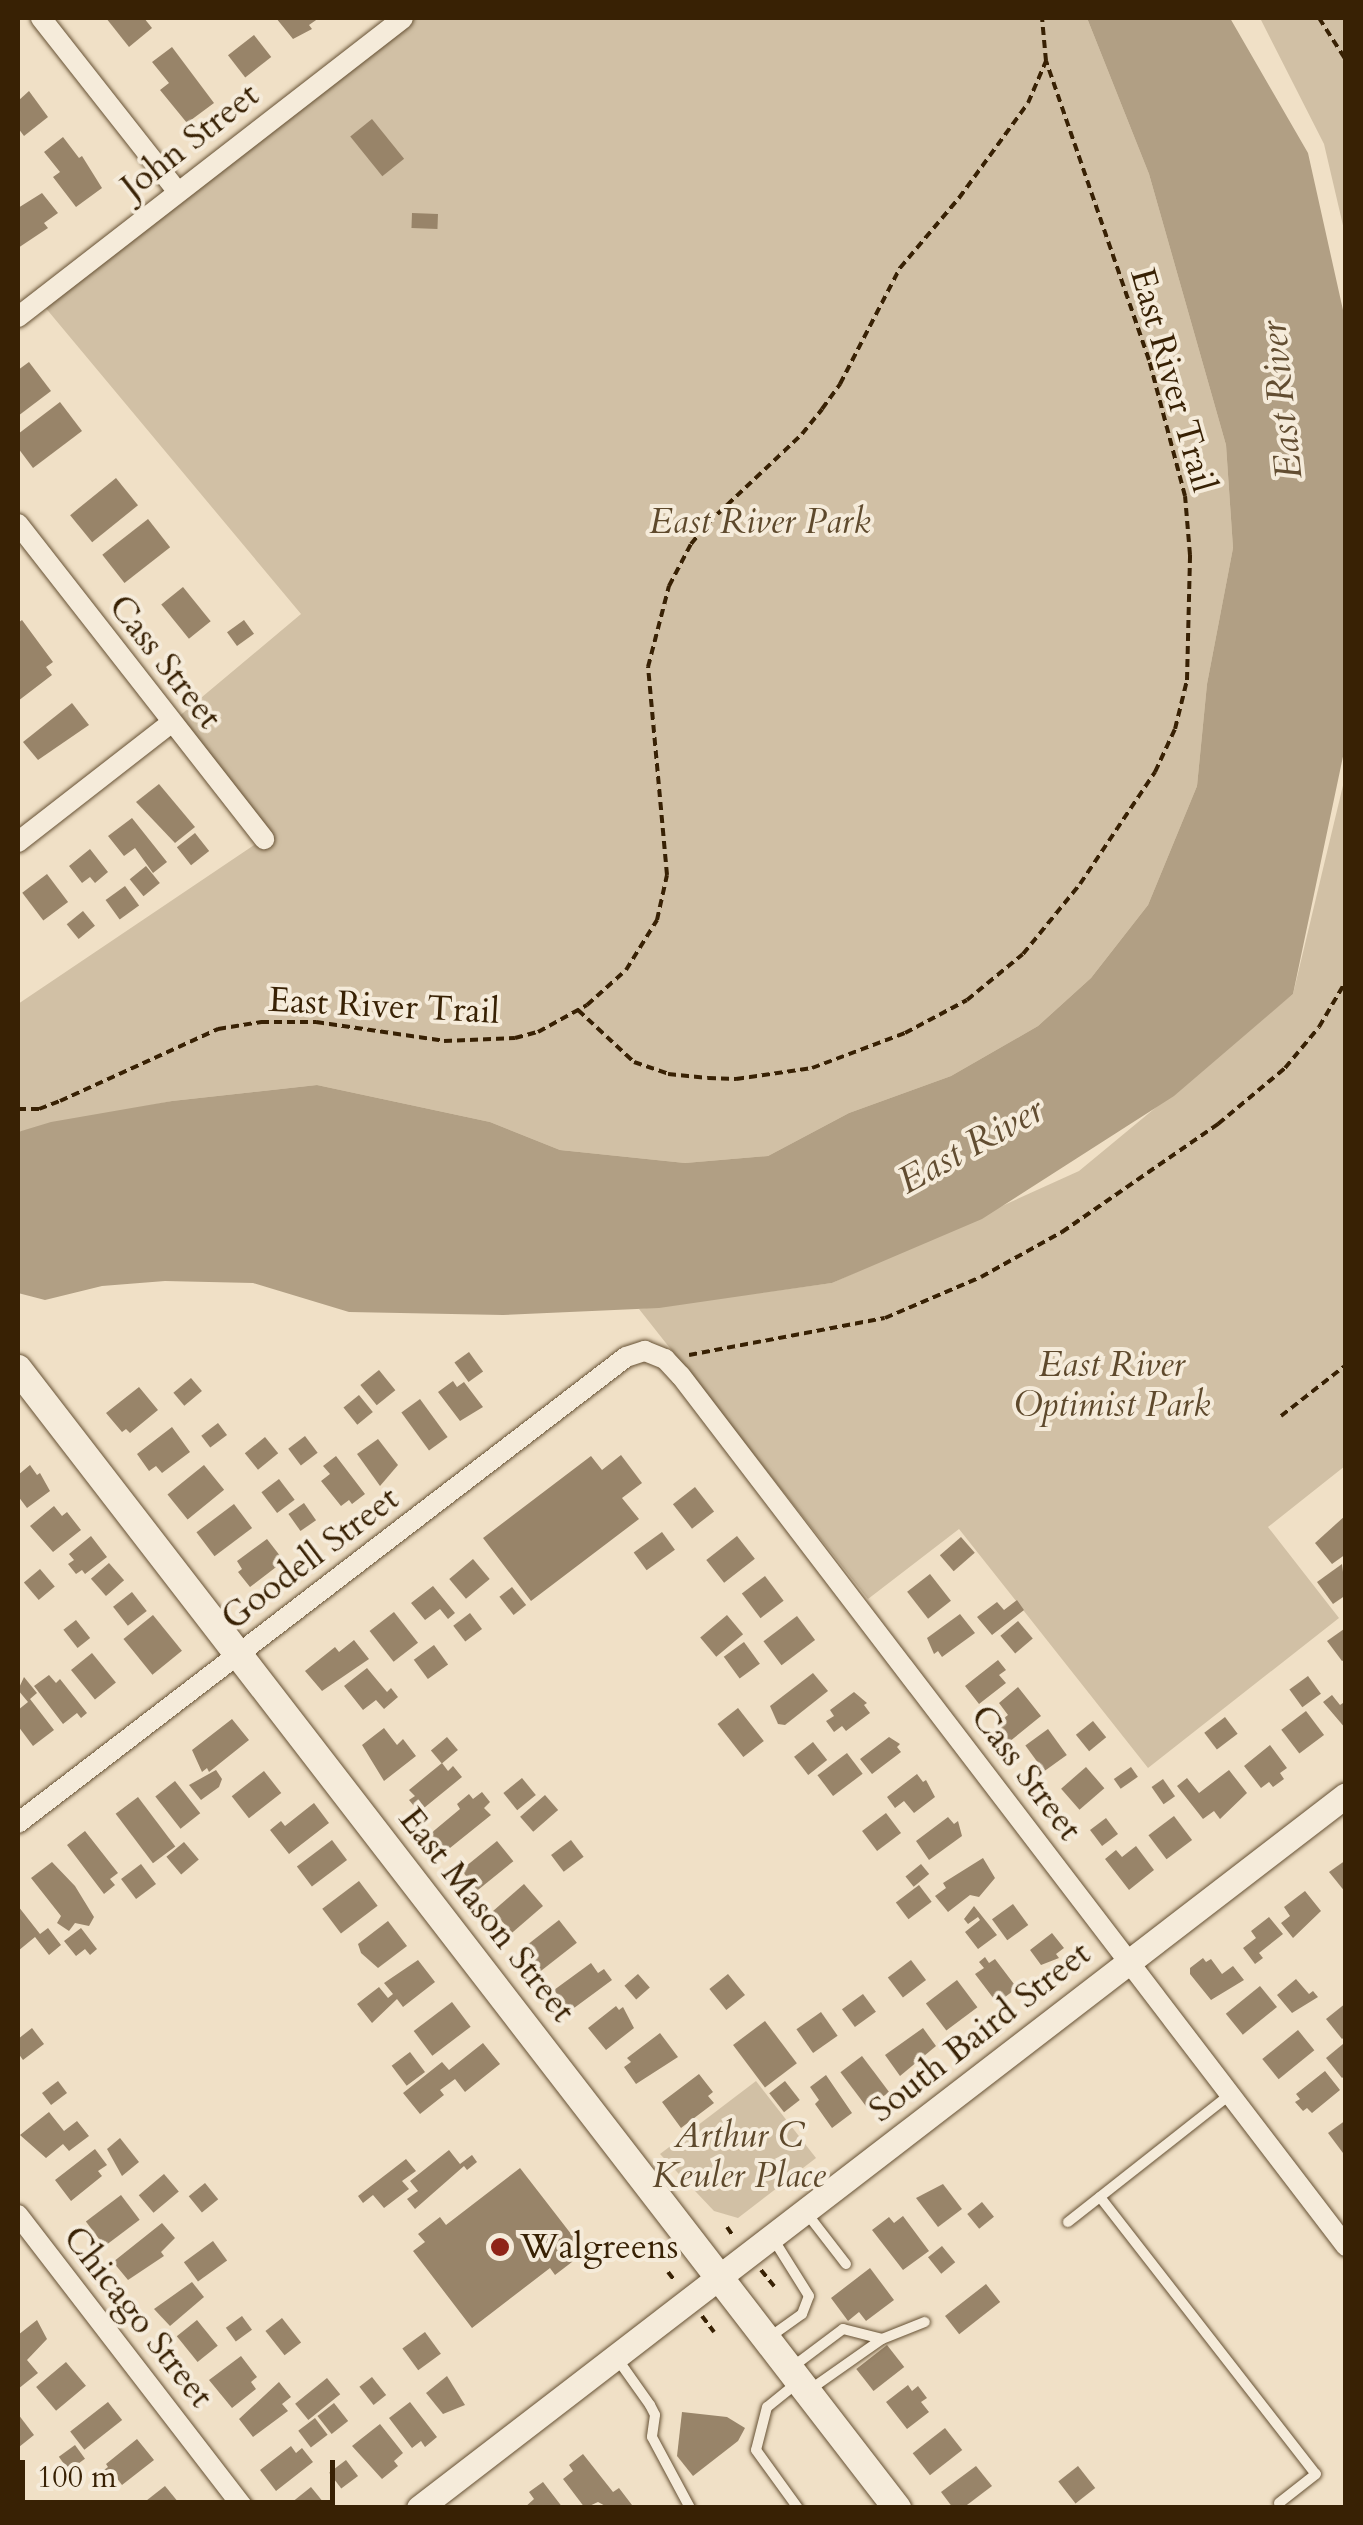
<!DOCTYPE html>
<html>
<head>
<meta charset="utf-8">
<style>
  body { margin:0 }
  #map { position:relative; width:1363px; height:2525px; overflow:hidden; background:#f0e0c6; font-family:Cardo,serif }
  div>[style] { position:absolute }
  .green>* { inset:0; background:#d1c0a5 }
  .water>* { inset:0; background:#b19f84 }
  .building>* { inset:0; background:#988469; transform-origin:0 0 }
  .path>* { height:4px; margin-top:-2px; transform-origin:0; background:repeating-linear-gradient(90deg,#382104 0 8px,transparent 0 13px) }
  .roads { filter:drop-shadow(0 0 2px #665134) drop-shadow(0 0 2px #665134) }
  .service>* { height:10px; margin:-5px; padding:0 5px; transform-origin:5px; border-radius:5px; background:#f5ebda }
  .minor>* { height:20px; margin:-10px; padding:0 10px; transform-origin:10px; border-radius:10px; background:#f5ebda }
  .tertiary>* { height:25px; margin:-12.5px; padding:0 12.5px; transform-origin:12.5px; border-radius:12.5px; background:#f5ebda }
  .secondary>* { height:28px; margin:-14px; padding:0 14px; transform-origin:14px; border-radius:14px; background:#f5ebda }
  .dots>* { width:28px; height:28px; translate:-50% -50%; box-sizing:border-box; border:5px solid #f5ebda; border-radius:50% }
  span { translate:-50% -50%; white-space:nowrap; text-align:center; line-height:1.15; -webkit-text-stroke:8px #f5ebda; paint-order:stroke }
  .street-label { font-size:35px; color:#382104 }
  .park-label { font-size:35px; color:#5e492c; font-style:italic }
  .poi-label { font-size:35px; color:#382104 }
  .left { translate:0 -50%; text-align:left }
  .water-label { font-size:38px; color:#624d31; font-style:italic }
  .frame { position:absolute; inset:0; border:20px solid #382104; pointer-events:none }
  .scale { position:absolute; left:20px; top:2460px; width:315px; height:45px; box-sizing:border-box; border:5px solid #382104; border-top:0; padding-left:12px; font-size:30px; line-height:35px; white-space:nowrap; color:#382104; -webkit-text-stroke:8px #f5ebda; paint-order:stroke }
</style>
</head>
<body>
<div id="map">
  <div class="green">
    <i style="clip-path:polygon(403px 18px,1087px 18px,1149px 174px,1226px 445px,1233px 548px,1207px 684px,1197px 786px,1148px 905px,1091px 978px,1038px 1026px,951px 1076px,849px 1113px,768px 1156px,685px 1163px,560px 1150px,490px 1122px,317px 1085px,172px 1101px,18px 1132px,18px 1004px,263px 839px,171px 723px,301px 614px,39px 300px)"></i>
    <i style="clip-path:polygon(1260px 18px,1345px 18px,1345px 234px,1324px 144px)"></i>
    <i style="clip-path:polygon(1345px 777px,1345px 1466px,1268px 1527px,1339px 1618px,1148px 1768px,959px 1529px,868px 1599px,639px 1309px,832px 1283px,1079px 1171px,1293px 994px)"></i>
    <i style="clip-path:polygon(756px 2081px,816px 2158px,738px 2218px,714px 2211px,660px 2154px)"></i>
  </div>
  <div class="water">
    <i style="clip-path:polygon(1087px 18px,1230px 18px,1308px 153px,1345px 319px,1345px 747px,1293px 994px,1174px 1096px,982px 1219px,832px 1283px,659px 1308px,503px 1315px,349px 1312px,253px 1283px,165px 1281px,102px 1286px,45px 1300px,18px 1293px,18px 1132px,51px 1122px,172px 1101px,317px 1085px,490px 1122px,560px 1150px,685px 1163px,768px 1156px,849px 1113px,951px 1076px,1038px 1026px,1091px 978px,1148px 905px,1197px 786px,1207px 684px,1233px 548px,1226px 445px,1149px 174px)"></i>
  </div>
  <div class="building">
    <i style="clip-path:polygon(106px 18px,144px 18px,152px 28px,129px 47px)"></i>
    <i style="clip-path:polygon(276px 18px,319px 18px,309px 25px,312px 29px,293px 39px)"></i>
    <i style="left:254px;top:35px;width:28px;height:33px;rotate:52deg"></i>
    <i style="clip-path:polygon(172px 47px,214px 103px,187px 123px,160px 90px,169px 83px,152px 62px)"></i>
    <i style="clip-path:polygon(29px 91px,48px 117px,24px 136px,18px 128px,18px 101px)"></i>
    <i style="left:372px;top:119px;width:51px;height:28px;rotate:51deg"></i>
    <i style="clip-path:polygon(63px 137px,79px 158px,82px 156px,102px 188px,76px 207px,53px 177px,60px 172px,44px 152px)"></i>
    <i style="clip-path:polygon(42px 193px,58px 213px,44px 223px,48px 228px,18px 248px,18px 208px)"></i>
    <i style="left:412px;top:213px;width:26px;height:15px;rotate:2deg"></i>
    <i style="clip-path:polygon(29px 362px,51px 391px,18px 416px,18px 370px)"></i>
    <i style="clip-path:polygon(60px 402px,82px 431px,33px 468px,18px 448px,18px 434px)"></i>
    <i style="left:116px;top:478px;width:35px;height:59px;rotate:51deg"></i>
    <i style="left:148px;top:519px;width:36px;height:58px;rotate:52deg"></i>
    <i style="left:183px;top:587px;width:44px;height:28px;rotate:51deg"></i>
    <i style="clip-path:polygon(22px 620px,53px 662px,46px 667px,52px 675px,18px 701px,18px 623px)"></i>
    <i style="left:244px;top:620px;width:17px;height:21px;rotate:54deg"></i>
    <i style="clip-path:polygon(72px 703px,89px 725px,38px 760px,23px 742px)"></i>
    <i style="clip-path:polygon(159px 784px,195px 827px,175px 843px,136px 802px)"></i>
    <i style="clip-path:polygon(132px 818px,167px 862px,153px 873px,135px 848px,124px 856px,108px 836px)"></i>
    <i style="left:195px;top:833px;width:23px;height:23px;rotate:52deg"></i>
    <i style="clip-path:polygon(90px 849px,108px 872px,95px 883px,90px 877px,82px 883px,69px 866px)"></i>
    <i style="left:146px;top:866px;width:22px;height:21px;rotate:51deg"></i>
    <i style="left:47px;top:874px;width:35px;height:31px;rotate:53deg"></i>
    <i style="left:125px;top:886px;width:24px;height:24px;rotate:54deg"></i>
    <i style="left:83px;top:911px;width:19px;height:21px;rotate:51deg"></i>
    <i style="left:469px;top:1352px;width:24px;height:18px;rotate:54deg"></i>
    <i style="left:379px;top:1370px;width:26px;height:24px;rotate:51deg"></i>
    <i style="left:191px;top:1378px;width:17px;height:23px;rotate:50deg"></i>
    <i style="clip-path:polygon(453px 1381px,457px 1387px,464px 1382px,483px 1407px,460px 1421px,438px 1392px)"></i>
    <i style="clip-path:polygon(139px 1387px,158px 1410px,130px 1433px,126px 1429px,122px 1432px,106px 1413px)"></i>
    <i style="left:359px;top:1395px;width:22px;height:20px;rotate:51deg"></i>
    <i style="left:420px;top:1399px;width:47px;height:23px;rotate:54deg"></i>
    <i style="left:218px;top:1423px;width:15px;height:21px;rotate:53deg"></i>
    <i style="clip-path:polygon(172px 1427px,190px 1452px,162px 1473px,156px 1466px,149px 1471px,137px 1454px)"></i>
    <i style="left:305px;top:1436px;width:21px;height:21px;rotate:53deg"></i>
    <i style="left:265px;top:1437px;width:21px;height:26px;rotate:51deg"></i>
    <i style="clip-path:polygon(378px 1439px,398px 1465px,380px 1486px,357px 1454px)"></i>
    <i style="clip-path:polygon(621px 1455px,642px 1483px,622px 1498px,639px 1519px,531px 1601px,483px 1538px,591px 1456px,602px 1470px)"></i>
    <i style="clip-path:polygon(336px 1456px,365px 1494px,352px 1504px,349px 1500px,341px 1506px,321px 1481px,330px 1474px,323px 1466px)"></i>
    <i style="clip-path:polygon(30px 1465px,37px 1475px,40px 1473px,50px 1491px,27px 1508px,18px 1496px,18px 1475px)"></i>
    <i style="left:204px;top:1465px;width:32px;height:47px;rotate:51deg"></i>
    <i style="left:279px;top:1479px;width:26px;height:22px;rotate:53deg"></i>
    <i style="left:695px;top:1487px;width:31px;height:28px;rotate:52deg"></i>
    <i style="left:304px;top:1503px;width:21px;height:19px;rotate:55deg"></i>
    <i style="left:234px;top:1504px;width:30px;height:47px;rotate:53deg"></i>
    <i style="clip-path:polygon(54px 1506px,62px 1516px,67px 1512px,81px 1530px,53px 1552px,30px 1526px)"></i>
    <i style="clip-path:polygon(1346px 1515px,1346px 1554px,1332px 1564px,1315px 1543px)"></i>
    <i style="left:662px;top:1532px;width:22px;height:35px;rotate:54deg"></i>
    <i style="clip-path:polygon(91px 1536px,107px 1557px,85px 1574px,82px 1570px,76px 1574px,68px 1564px,74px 1560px,69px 1554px)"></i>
    <i style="left:737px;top:1536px;width:29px;height:39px;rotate:52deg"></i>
    <i style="left:961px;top:1537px;width:21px;height:28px;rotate:49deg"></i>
    <i style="clip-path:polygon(267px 1539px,284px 1561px,250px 1587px,238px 1572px,242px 1569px,237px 1561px)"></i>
    <i style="left:473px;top:1559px;width:26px;height:31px;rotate:50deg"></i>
    <i style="left:109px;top:1563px;width:23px;height:24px;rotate:49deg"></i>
    <i style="clip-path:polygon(1342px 1564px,1346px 1595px,1333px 1604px,1317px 1582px)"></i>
    <i style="left:40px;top:1569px;width:23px;height:21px;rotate:50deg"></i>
    <i style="left:930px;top:1574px;width:34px;height:29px;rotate:52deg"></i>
    <i style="left:765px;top:1576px;width:31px;height:29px;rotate:53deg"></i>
    <i style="clip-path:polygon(433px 1586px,455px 1613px,448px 1619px,440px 1609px,425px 1620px,411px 1603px)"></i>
    <i style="left:512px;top:1587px;width:23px;height:16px;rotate:52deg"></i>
    <i style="left:132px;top:1592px;width:24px;height:24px;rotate:52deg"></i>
    <i style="clip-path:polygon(1017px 1600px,1024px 1610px,992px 1635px,977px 1617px,997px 1602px,1004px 1610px)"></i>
    <i style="left:394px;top:1612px;width:39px;height:31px;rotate:52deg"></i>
    <i style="left:470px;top:1613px;width:20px;height:21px;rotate:53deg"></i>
    <i style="clip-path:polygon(960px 1614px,975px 1633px,942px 1657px,938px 1651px,934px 1654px,927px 1638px)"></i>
    <i style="left:153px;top:1615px;width:46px;height:38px;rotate:51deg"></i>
    <i style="left:727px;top:1615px;width:25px;height:35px;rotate:50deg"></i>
    <i style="left:797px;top:1616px;width:30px;height:42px;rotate:53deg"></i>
    <i style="left:76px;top:1620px;width:23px;height:16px;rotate:52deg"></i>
    <i style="left:1018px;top:1621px;width:23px;height:23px;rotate:50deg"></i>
    <i style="clip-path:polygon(1344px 1629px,1346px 1659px,1342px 1661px,1327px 1641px)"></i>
    <i style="clip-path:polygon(354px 1640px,369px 1659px,322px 1691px,305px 1671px,335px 1647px,339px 1652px)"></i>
    <i style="left:744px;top:1642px;width:27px;height:25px;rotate:54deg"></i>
    <i style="left:434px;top:1645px;width:24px;height:25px;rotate:54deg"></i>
    <i style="left:92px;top:1653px;width:38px;height:27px;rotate:51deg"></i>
    <i style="clip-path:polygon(998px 1660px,1006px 1670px,999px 1675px,1006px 1683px,979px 1704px,965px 1686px)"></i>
    <i style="clip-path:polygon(367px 1668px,387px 1692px,391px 1688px,398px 1697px,384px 1709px,376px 1700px,363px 1710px,344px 1686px)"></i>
    <i style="clip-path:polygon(813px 1673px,828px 1691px,785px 1725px,778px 1724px,770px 1706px)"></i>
    <i style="clip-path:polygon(49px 1675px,56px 1683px,60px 1679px,87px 1713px,81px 1718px,77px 1713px,63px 1724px,34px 1686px)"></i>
    <i style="left:1308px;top:1676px;width:22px;height:23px;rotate:54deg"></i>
    <i style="clip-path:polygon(24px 1677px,37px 1693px,30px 1699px,54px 1730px,33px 1746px,18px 1726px,18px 1710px,28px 1702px,18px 1690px)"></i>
    <i style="clip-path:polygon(1018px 1687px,1041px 1716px,1009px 1742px,995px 1725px,1008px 1715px,999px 1703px)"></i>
    <i style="clip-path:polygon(854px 1692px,867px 1703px,864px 1705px,870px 1713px,846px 1731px,842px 1726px,834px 1732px,826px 1721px,834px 1716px,830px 1710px)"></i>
    <i style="clip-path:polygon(1332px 1695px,1340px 1705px,1346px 1701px,1346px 1729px,1323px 1702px)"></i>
    <i style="left:738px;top:1708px;width:42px;height:26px;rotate:52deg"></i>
    <i style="left:1306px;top:1711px;width:30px;height:31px;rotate:53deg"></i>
    <i style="left:1225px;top:1717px;width:21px;height:26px;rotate:53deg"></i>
    <i style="clip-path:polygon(232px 1719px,249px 1740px,209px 1772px,207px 1768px,202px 1772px,192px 1750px)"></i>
    <i style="left:1093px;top:1721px;width:21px;height:22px;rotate:51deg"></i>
    <i style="clip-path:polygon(384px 1728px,397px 1745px,403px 1739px,416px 1756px,384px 1781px,362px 1745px)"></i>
    <i style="left:1048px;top:1729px;width:32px;height:28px;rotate:54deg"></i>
    <i style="left:447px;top:1737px;width:17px;height:21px;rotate:50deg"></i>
    <i style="clip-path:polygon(889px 1737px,900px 1744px,897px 1747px,901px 1752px,872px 1774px,860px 1759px)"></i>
    <i style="left:813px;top:1742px;width:23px;height:24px;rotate:52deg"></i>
    <i style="clip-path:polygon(1270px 1745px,1287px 1768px,1280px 1773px,1284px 1779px,1273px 1787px,1269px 1782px,1261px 1788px,1244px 1766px)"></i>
    <i style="left:847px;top:1753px;width:26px;height:37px;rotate:53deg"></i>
    <i style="clip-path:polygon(442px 1763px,448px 1771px,453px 1766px,462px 1777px,419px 1812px,409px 1800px,415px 1796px,409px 1790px)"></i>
    <i style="left:1086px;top:1767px;width:28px;height:33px;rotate:49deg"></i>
    <i style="left:1131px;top:1767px;width:12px;height:21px;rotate:55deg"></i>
    <i style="clip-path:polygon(216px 1770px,222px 1779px,219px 1787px,201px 1800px,189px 1785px)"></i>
    <i style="clip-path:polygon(1229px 1770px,1247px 1793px,1220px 1819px,1214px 1811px,1203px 1819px,1177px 1786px,1187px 1778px,1199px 1793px)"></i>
    <i style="left:264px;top:1771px;width:28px;height:41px;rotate:52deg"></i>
    <i style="clip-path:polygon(917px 1774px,923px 1782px,926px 1780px,935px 1797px,914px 1813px,904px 1801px,895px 1808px,887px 1797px)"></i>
    <i style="left:522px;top:1778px;width:22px;height:24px;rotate:51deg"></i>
    <i style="left:1163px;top:1779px;width:21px;height:14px;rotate:55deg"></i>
    <i style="left:175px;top:1781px;width:41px;height:25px;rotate:52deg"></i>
    <i style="clip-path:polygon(482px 1792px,490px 1802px,484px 1808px,491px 1815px,445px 1852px,430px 1834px,460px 1809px,457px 1804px,469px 1794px,473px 1799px)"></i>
    <i style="left:545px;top:1795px;width:20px;height:33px;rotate:49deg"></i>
    <i style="left:138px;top:1797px;width:62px;height:28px;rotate:53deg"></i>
    <i style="clip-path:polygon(314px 1803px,329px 1823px,289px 1854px,270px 1830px,281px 1821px,285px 1826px)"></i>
    <i style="left:886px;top:1813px;width:25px;height:30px;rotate:53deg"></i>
    <i style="left:1174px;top:1816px;width:30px;height:32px;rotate:53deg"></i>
    <i style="clip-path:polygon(948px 1817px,954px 1824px,958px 1821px,962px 1836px,929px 1860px,916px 1841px)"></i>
    <i style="left:1106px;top:1818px;width:20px;height:20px;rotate:53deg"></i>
    <i style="clip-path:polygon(85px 1831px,118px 1873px,110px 1879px,115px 1885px,104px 1894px,67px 1845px)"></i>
    <i style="left:332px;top:1840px;width:25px;height:44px;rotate:53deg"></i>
    <i style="left:571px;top:1840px;width:21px;height:25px;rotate:53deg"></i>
    <i style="left:497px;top:1841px;width:26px;height:46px;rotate:51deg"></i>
    <i style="left:184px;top:1842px;width:23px;height:23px;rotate:50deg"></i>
    <i style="clip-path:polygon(1136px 1846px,1154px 1870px,1129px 1890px,1105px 1859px,1116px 1850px,1122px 1857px)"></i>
    <i style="clip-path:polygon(983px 1858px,995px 1878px,979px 1897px,970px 1895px,948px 1912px,935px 1896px,946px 1888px,943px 1883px)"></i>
    <i style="clip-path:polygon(1346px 1860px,1346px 1893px,1329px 1872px)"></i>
    <i style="clip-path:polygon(52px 1862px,75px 1886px,94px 1917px,89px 1926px,75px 1923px,69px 1931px,57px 1923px,61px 1916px,31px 1878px)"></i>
    <i style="left:141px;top:1864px;width:25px;height:25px;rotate:53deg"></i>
    <i style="left:921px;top:1864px;width:13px;height:20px;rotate:51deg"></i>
    <i style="left:359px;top:1881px;width:31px;height:46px;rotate:53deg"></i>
    <i style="left:524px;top:1884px;width:29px;height:41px;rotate:49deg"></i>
    <i style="left:919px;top:1885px;width:21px;height:29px;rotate:53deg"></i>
    <i style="clip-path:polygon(1305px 1891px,1321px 1911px,1293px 1938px,1281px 1923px,1290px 1916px,1284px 1907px)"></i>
    <i style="left:1013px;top:1904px;width:26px;height:26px;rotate:54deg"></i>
    <i style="clip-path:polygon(18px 1906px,40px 1934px,48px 1928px,61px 1945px,49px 1955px,35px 1937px,18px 1951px)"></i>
    <i style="clip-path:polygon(974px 1906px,997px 1935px,978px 1949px,965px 1932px,980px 1920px,978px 1917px,968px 1924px,964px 1919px)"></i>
    <i style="clip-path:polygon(1269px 1917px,1283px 1934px,1259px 1953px,1263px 1958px,1255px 1964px,1243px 1948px,1256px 1938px,1251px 1931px)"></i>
    <i style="left:559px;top:1920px;width:29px;height:49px;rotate:52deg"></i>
    <i style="clip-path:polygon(388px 1921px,407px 1946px,378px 1968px,361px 1953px,358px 1944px)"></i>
    <i style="clip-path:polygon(81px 1928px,97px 1949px,90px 1955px,85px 1949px,76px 1956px,64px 1941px)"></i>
    <i style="clip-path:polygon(1052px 1933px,1064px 1948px,1056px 1954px,1059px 1958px,1041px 1965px,1030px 1950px)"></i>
    <i style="clip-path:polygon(985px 1957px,989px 1963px,995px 1959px,1017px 1988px,997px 2003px,975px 1974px,984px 1968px,979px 1962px)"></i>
    <i style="clip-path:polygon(1203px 1958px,1206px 1962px,1211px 1959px,1222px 1974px,1233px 1966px,1244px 1980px,1211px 2000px,1190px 1974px,1190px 1968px)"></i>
    <i style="clip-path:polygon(418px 1960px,435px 1982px,403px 2007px,397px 1999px,372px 2023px,357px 2004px,379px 1987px,388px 1998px,393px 1994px,384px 1983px)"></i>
    <i style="left:911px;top:1960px;width:25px;height:29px;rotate:53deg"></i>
    <i style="clip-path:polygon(591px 1963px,598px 1973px,604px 1969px,612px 1980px,570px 2011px,554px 1990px)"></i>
    <i style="left:638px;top:1974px;width:18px;height:18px;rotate:49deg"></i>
    <i style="left:728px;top:1974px;width:27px;height:24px;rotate:51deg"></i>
    <i style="clip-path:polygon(1296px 1979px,1309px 1994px,1313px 1991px,1318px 1997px,1292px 2013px,1277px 1995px)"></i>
    <i style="left:957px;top:1980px;width:34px;height:39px;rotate:53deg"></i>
    <i style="left:1260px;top:1986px;width:27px;height:44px;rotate:51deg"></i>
    <i style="left:863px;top:1994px;width:22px;height:26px;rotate:54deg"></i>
    <i style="left:452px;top:2002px;width:31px;height:48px;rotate:53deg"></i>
    <i style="clip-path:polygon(1346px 2003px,1346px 2036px,1342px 2039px,1326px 2019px)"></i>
    <i style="clip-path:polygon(616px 2006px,619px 2010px,623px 2007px,634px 2028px,606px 2050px,588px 2028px)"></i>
    <i style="left:821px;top:2012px;width:29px;height:30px;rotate:55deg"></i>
    <i style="left:765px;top:2021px;width:53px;height:40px;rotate:53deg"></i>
    <i style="clip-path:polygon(32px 2028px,44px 2044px,23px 2060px,18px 2053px,18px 2039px)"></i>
    <i style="clip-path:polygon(923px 2028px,936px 2046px,900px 2076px,885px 2055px)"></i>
    <i style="left:1298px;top:2030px;width:26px;height:46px;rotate:51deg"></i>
    <i style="clip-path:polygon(660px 2033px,678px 2057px,636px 2084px,624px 2067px,631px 2062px,627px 2058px)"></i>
    <i style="clip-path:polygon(483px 2043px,500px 2064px,465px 2092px,455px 2079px,440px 2090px,444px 2095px,420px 2114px,403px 2093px,442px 2062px,449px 2070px)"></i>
    <i style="clip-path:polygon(1343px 2044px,1346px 2075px,1342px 2078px,1326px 2058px)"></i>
    <i style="left:410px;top:2052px;width:25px;height:23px;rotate:53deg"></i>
    <i style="left:862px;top:2056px;width:45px;height:27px;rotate:53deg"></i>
    <i style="clip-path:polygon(1325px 2071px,1340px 2090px,1312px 2113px,1307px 2108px,1303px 2111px,1295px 2102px,1300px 2099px,1296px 2094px)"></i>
    <i style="clip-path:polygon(699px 2074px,713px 2092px,708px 2096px,714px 2103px,681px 2128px,662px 2102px)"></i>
    <i style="clip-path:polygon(826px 2075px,852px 2113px,832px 2128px,815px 2104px,819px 2100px,810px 2087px)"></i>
    <i style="left:58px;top:2081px;width:15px;height:20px;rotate:53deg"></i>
    <i style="left:785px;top:2081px;width:24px;height:20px;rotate:52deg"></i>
    <i style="clip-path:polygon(49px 2112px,64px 2131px,77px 2121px,89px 2136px,69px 2151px,63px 2144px,46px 2158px,20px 2135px)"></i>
    <i style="clip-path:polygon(1346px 2120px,1346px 2157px,1328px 2133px)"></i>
    <i style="clip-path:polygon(120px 2138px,139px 2162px,122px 2176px,107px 2149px)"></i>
    <i style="clip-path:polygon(95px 2149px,107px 2165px,98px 2171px,102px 2176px,71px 2201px,55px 2180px)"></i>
    <i style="clip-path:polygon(449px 2150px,460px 2164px,472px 2155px,477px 2162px,467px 2170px,464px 2166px,415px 2209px,407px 2199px,418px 2191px,410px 2181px)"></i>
    <i style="clip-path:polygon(406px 2159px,416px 2171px,402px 2181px,409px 2189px,384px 2208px,373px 2195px,363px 2203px,358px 2196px)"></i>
    <i style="clip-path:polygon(520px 2168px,585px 2252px,555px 2275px,550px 2268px,472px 2328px,413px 2251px,425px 2242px,418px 2234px,440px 2217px,446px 2225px)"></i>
    <i style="left:164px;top:2174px;width:23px;height:33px;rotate:50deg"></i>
    <i style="left:205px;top:2183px;width:21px;height:21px;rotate:51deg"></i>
    <i style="clip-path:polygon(943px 2184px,962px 2209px,938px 2227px,916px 2198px)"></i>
    <i style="left:121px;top:2195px;width:31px;height:44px;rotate:53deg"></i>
    <i style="left:982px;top:2202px;width:19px;height:19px;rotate:51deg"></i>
    <i style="clip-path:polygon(903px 2216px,929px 2251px,903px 2270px,872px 2230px,889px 2217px,894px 2223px)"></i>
    <i style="clip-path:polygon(162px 2223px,175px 2238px,161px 2252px,164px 2256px,128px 2280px,113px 2262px)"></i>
    <i style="left:213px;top:2241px;width:24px;height:36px;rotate:54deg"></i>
    <i style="left:942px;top:2246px;width:21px;height:18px;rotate:51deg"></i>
    <i style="clip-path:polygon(870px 2268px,894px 2300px,866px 2321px,859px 2312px,848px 2321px,831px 2298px)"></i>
    <i style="clip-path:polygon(192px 2282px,204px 2297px,170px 2326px,154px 2309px)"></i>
    <i style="left:986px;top:2284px;width:23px;height:52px;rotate:52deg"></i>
    <i style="left:242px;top:2316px;width:17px;height:20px;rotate:54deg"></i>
    <i style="left:282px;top:2318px;width:31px;height:21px;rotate:52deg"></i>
    <i style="clip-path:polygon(37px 2320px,47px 2339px,27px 2360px,38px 2373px,18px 2389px,18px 2335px)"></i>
    <i style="left:197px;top:2320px;width:33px;height:26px;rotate:51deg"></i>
    <i style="left:425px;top:2332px;width:27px;height:28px;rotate:54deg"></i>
    <i style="left:887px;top:2345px;width:28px;height:39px;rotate:52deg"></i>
    <i style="clip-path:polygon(241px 2356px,257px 2377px,251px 2382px,256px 2389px,232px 2408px,209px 2380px)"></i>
    <i style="left:66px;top:2362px;width:31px;height:39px;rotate:50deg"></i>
    <i style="clip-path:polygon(447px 2376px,465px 2405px,443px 2414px,426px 2393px)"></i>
    <i style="left:372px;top:2377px;width:23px;height:16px;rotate:52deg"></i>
    <i style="left:327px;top:2378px;width:21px;height:41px;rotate:51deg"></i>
    <i style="clip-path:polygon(279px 2382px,291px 2397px,282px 2404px,288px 2411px,253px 2437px,239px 2419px)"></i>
    <i style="clip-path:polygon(908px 2385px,912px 2391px,918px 2386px,927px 2398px,921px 2402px,929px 2412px,907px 2429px,886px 2402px)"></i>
    <i style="left:108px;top:2402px;width:23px;height:48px;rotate:52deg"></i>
    <i style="clip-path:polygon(410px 2402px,437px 2437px,425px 2447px,421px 2441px,412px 2448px,389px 2418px)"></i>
    <i style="left:334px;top:2403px;width:23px;height:21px;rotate:52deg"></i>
    <i style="clip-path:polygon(682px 2412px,727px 2417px,745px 2428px,738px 2441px,693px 2476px,677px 2456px)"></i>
    <i style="clip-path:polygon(18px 2414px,34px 2435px,19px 2447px,18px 2444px)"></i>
    <i style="left:315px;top:2418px;width:21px;height:21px;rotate:53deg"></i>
    <i style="clip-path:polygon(380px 2424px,403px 2453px,394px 2461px,398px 2466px,382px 2479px,352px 2446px)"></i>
    <i style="left:945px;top:2428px;width:28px;height:41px;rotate:52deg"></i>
    <i style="clip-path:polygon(137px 2439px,154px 2460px,122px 2485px,116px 2477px,108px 2484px,100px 2473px,108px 2467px,106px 2464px)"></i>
    <i style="left:75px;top:2445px;width:17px;height:20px;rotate:54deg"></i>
    <i style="clip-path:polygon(291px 2446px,296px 2453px,302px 2448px,313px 2462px,276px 2491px,260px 2470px)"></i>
    <i style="clip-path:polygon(583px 2454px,613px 2492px,619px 2488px,632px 2505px,609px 2508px,598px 2502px,585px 2508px,563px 2479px,573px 2471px,569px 2465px)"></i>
    <i style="left:346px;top:2460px;width:20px;height:21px;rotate:53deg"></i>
    <i style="clip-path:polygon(976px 2466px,992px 2486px,963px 2508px,953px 2508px,941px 2492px)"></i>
    <i style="left:1078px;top:2466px;width:28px;height:25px;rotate:52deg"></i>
    <i style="clip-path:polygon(543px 2482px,563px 2508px,524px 2508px,534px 2499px,529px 2492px)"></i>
    <i style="clip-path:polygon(165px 2486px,179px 2503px,173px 2508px,137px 2508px)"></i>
    <i style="clip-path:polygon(311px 2487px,328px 2508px,294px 2508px,291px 2503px)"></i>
  </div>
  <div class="path">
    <i style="left:1319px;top:18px;width:50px;rotate:57.3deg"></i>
    <i style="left:578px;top:1010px;width:76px;rotate:42.9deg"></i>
    <i style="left:634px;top:1062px;width:36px;rotate:19deg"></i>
    <i style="left:668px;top:1074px;width:40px;rotate:5.7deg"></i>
    <i style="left:708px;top:1078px;width:28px;rotate:2deg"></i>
    <i style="left:736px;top:1079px;width:77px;rotate:-8.2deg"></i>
    <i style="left:812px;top:1068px;width:99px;rotate:-20.6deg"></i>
    <i style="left:905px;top:1033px;width:70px;rotate:-28deg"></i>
    <i style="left:967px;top:1000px;width:72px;rotate:-39.4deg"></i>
    <i style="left:1023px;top:954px;width:90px;rotate:-50.8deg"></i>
    <i style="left:1080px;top:884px;width:135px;rotate:-56.2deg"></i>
    <i style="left:1155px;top:772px;width:47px;rotate:-65.1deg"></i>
    <i style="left:1175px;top:729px;width:50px;rotate:-76.2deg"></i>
    <i style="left:1187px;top:680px;width:125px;rotate:-88.6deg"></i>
    <i style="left:1190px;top:555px;width:59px;rotate:-94.8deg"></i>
    <i style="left:1185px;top:496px;width:141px;rotate:-104.8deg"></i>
    <i style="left:1149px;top:360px;width:316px;rotate:-109deg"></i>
    <i style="left:18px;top:1109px;width:21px"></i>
    <i style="left:39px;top:1109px;width:22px;rotate:-21deg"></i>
    <i style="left:60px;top:1101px;width:174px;rotate:-24.5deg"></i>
    <i style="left:218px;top:1029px;width:44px;rotate:-9.2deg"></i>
    <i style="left:261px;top:1022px;width:55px"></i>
    <i style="left:316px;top:1022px;width:129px;rotate:8.4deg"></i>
    <i style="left:444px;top:1041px;width:71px;rotate:-2.4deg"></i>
    <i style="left:515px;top:1038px;width:24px;rotate:-15deg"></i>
    <i style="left:538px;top:1032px;width:56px;rotate:-28.9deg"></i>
    <i style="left:587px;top:1005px;width:52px;rotate:-41.9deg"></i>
    <i style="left:626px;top:970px;width:59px;rotate:-58.2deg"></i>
    <i style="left:657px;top:920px;width:46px;rotate:-77.5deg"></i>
    <i style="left:667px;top:875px;width:209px;rotate:-95.2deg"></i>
    <i style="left:648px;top:667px;width:84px;rotate:-75.5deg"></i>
    <i style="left:669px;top:586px;width:47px;rotate:-62.4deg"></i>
    <i style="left:691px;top:544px;width:27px;rotate:-51deg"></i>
    <i style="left:708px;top:523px;width:129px;rotate:-43.4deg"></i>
    <i style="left:802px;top:434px;width:32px;rotate:-51deg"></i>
    <i style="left:822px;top:409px;width:31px;rotate:-54deg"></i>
    <i style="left:840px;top:384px;width:131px;rotate:-62.7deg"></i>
    <i style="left:900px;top:268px;width:92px;rotate:-49.9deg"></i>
    <i style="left:959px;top:198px;width:117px;rotate:-54deg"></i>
    <i style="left:1028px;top:103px;width:46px;rotate:-66.8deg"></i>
    <i style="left:1046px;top:61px;width:43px;rotate:-95.3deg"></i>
    <i style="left:689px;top:1355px;width:199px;rotate:-10.7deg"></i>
    <i style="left:885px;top:1318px;width:104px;rotate:-23.1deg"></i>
    <i style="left:981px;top:1277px;width:93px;rotate:-29.1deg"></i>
    <i style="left:1062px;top:1232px;width:190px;rotate:-34.7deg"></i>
    <i style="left:1218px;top:1124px;width:87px;rotate:-39.9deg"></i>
    <i style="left:1285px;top:1068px;width:53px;rotate:-50.3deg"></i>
    <i style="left:1319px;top:1027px;width:53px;rotate:-59.6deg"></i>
    <i style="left:1281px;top:1416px;width:83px;rotate:-38.1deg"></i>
    <i style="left:727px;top:2227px;width:11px;rotate:56deg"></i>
    <i style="left:761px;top:2270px;width:21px;rotate:51deg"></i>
    <i style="left:668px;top:2272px;width:11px;rotate:52deg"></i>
    <i style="left:702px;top:2316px;width:20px;rotate:53deg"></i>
  </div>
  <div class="roads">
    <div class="service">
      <i style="left:1100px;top:2197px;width:351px;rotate:52.1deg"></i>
      <i style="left:1316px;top:2474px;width:47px;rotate:141.9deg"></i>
      <i style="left:805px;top:2211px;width:67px;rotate:52.3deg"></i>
      <i style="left:1068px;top:2222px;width:204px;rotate:-38.2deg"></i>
      <i style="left:767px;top:2339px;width:43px;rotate:-35.5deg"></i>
      <i style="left:802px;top:2314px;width:19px;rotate:-69deg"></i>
      <i style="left:809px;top:2296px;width:70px;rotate:-122.1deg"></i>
      <i style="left:616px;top:2357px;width:59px;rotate:54.7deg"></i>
      <i style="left:650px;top:2405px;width:11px;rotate:63deg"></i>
      <i style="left:655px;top:2415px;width:22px;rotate:98deg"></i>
      <i style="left:652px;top:2437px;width:81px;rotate:61.8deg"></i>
      <i style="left:791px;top:2368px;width:65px;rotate:-36.9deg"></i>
      <i style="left:843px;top:2329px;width:40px;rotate:14.4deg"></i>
      <i style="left:797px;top:2383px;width:38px;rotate:141deg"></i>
      <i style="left:767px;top:2407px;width:44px;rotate:104.3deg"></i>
      <i style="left:756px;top:2450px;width:72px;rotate:54.1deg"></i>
      <i style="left:808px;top:2391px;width:90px;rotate:-35.1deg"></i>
      <i style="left:882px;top:2339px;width:46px;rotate:-21.6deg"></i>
    </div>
    <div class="minor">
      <i style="left:41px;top:18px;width:220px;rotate:51.8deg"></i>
      <i style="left:18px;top:317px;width:487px;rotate:-37.8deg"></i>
      <i style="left:18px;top:524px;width:400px;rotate:52deg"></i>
      <i style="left:18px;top:842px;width:194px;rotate:-37.9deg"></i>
      <i style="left:18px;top:1823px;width:766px;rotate:-37.47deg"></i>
      <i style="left:626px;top:1357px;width:20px;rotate:-18deg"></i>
      <i style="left:645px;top:1351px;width:22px;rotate:22deg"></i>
      <i style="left:665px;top:1359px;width:23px;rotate:47deg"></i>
      <i style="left:681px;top:1376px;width:1095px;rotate:52.61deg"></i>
      <i style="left:18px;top:2215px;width:370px;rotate:52.4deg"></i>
    </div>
    <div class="tertiary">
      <i style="left:419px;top:2508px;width:1169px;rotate:-37.57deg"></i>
    </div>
    <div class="secondary">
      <i style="left:18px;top:1369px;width:1439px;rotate:52.34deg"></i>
    </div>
  </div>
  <div class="dots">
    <i style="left:500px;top:2247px;background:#8f2418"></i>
  </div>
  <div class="street-label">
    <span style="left:190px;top:141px;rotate:-38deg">John Street</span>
    <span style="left:1173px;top:380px;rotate:74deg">East River Trail</span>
    <span style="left:165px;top:662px;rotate:52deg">Cass Street</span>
    <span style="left:384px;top:1006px;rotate:3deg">East River Trail</span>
    <span style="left:310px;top:1558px;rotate:-37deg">Goodell Street</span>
    <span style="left:1026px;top:1773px;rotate:53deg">Cass Street</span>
    <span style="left:487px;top:1915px;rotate:52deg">East Mason Street</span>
    <span style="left:980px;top:2032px;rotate:-38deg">South Baird Street</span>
    <span style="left:138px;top:2317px;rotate:52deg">Chicago Street</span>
  </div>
  <div class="park-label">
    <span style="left:760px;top:522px">East River Park</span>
    <span style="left:1112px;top:1385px">East River<br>Optimist Park</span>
    <span style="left:739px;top:2156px">Arthur C<br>Keuler Place</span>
  </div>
  <div class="poi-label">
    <span class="left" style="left:520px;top:2247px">Walgreens</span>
  </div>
  <div class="water-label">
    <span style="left:1282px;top:400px;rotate:-96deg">East River</span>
    <span style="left:971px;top:1146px;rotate:-29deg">East River</span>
  </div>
  <div class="frame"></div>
  <div class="scale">100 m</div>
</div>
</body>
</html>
